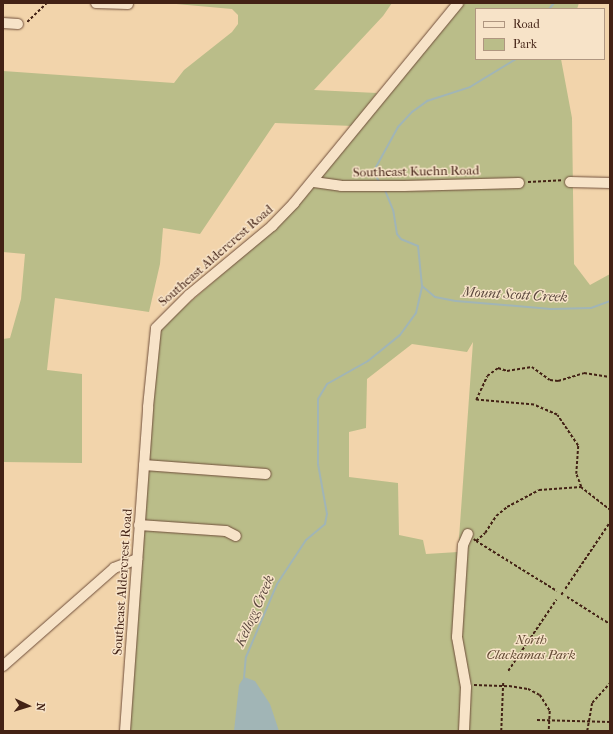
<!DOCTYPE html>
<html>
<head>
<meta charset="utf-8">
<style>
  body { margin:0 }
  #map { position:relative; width:613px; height:734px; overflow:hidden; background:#f2d4ab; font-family:"IM FELL French Canon",serif }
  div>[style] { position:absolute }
  .green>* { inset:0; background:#babd89 }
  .water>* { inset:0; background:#a1b5b6 }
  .stream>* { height:2px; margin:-1px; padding:0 1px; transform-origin:1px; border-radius:1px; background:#a1b5b6 }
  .path>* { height:1.5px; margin-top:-0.75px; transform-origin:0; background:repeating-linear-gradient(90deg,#432215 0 3px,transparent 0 5px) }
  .roads { filter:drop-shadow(0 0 1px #6f4e3a) drop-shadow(0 0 1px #6f4e3a) }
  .minor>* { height:10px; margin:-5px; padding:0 5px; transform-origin:5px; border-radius:5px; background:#f7e3c8 }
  span { translate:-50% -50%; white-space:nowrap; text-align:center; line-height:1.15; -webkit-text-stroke:3px #f7e3c8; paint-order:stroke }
  .street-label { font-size:13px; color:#432215 }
  .park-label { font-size:13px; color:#614932; font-style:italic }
  .water-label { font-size:14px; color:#5a473d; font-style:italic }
  .frame { position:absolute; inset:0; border:4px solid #432215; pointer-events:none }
  .legend { position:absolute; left:475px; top:8px; width:130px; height:52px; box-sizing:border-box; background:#f7e3c8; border:1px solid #af9680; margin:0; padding:5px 7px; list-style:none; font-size:12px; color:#432215 }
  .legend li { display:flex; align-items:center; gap:8px; height:20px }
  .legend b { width:20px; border:1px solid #af9680 }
  .north { position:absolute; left:8px; top:686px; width:40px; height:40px; -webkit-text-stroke:3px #f7e3c8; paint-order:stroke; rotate:94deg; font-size:11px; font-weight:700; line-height:16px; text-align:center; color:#432215 }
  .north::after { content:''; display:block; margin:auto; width:14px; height:18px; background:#432215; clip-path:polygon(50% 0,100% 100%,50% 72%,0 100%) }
</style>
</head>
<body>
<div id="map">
  <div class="green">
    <i style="clip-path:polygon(165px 3px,392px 3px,383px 16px,314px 90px,377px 93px,353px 126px,275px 123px,200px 234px,163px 228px,160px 264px,149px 312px,55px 298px,47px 370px,82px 374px,82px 463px,3px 462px,3px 339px,10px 338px,21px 299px,25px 254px,3px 252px,3px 71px,174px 83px,184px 70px,232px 32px,238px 24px,238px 15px,232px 9px)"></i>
    <i style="clip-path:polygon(evenodd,461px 3px,579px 3px,577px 9px,476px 9px,476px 59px,561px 59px,572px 118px,574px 264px,590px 285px,610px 274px,610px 731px,127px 731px,157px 337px,162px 326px,276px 228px,461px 3px,473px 342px,458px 552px,426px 554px,423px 540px,399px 535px,398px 483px,349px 477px,349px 432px,366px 428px,367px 379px,412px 344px,467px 352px,473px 342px)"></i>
  </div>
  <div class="water">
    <i style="clip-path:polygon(244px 677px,255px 681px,270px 704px,279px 731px,234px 731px,239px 685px)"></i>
  </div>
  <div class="stream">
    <i style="left:549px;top:9px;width:8px;rotate:-50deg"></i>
    <i style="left:380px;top:183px;width:9px;rotate:-122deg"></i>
    <i style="left:375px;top:175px;width:8px;rotate:-83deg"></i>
    <i style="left:376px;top:167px;width:46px;rotate:-61.2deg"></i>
    <i style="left:398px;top:127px;width:21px;rotate:-47deg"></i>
    <i style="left:412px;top:112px;width:19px;rotate:-36deg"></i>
    <i style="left:427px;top:101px;width:45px;rotate:-18deg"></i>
    <i style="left:470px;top:87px;width:54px;rotate:-31.3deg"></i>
    <i style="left:422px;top:286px;width:17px;rotate:40deg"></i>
    <i style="left:435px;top:297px;width:21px;rotate:11deg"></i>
    <i style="left:456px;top:301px;width:95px;rotate:4.8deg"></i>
    <i style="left:551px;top:309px;width:40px;rotate:-1.4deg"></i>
    <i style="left:591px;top:308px;width:20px;rotate:-20deg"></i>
    <i style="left:244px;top:678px;width:21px;rotate:-85deg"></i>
    <i style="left:246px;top:657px;width:79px;rotate:-67deg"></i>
    <i style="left:277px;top:584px;width:53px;rotate:-56.6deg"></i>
    <i style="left:306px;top:540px;width:25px;rotate:-40deg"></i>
    <i style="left:325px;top:524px;width:10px;rotate:-79deg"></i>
    <i style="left:327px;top:514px;width:51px;rotate:-100.2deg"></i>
    <i style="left:318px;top:464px;width:65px;rotate:-90deg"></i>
    <i style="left:318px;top:399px;width:17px;rotate:-59deg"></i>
    <i style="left:327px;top:384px;width:47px;rotate:-29.3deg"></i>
    <i style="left:368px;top:361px;width:41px;rotate:-39.1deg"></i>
    <i style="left:400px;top:335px;width:27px;rotate:-54deg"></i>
    <i style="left:416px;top:313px;width:28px;rotate:-77deg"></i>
    <i style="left:422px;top:286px;width:40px;rotate:-95.7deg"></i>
    <i style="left:418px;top:246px;width:18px;rotate:-158deg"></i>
    <i style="left:401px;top:239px;width:6px;rotate:-129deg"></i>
    <i style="left:397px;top:234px;width:24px;rotate:-99deg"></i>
    <i style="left:393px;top:210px;width:22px;rotate:-112deg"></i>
  </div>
  <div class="path">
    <i style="left:27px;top:22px;width:28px;rotate:-44deg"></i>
    <i style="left:528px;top:182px;width:34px;rotate:-3deg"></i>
    <i style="left:581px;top:487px;width:14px;rotate:-111deg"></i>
    <i style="left:576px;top:474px;width:28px;rotate:-86deg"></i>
    <i style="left:578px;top:446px;width:37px;rotate:-124deg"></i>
    <i style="left:557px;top:415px;width:25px;rotate:-157deg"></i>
    <i style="left:534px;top:405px;width:58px;rotate:-175.1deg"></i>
    <i style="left:476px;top:400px;width:26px;rotate:-65deg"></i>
    <i style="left:487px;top:376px;width:14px;rotate:-36deg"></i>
    <i style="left:498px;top:368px;width:9px;rotate:18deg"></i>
    <i style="left:507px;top:371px;width:25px;rotate:-9deg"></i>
    <i style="left:532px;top:367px;width:22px;rotate:36deg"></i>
    <i style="left:550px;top:380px;width:8px;rotate:7deg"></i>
    <i style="left:558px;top:381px;width:27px;rotate:-17deg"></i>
    <i style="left:584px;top:373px;width:26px;rotate:9deg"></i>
    <i style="left:474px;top:539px;width:3px;rotate:45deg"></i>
    <i style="left:476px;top:541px;width:12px;rotate:-42deg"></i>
    <i style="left:485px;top:533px;width:20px;rotate:-57deg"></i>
    <i style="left:496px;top:516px;width:14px;rotate:-39deg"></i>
    <i style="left:507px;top:507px;width:36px;rotate:-28deg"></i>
    <i style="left:539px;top:490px;width:42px;rotate:-4.1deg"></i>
    <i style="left:581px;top:487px;width:37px;rotate:38deg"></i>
    <i style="left:476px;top:541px;width:95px;rotate:31.7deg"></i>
    <i style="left:565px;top:589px;width:81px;rotate:-56.1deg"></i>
    <i style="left:561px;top:595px;width:4px;rotate:-56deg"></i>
    <i style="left:567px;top:597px;width:51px;rotate:32.1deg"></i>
    <i style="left:508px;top:671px;width:86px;rotate:-55.9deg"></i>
    <i style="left:474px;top:685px;width:35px;rotate:2deg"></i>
    <i style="left:509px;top:686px;width:19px;rotate:9deg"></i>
    <i style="left:528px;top:689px;width:13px;rotate:27deg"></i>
    <i style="left:540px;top:695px;width:19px;rotate:58deg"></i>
    <i style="left:550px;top:711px;width:20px;rotate:93deg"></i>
    <i style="left:537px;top:720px;width:73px;rotate:1.6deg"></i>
    <i style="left:501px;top:731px;width:49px;rotate:-87.7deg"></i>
    <i style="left:587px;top:731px;width:28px;rotate:-80deg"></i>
    <i style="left:592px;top:703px;width:27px;rotate:-48deg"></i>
  </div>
  <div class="roads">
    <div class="minor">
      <i style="left:96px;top:3px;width:32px;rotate:2deg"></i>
      <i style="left:3px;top:23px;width:15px;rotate:4deg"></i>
      <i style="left:314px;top:182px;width:27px;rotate:8deg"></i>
      <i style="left:341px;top:186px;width:63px"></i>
      <i style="left:404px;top:186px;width:115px;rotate:-1.5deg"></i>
      <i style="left:570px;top:182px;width:40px;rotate:1.4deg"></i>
      <i style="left:144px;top:465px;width:122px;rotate:4.2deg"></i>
      <i style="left:139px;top:525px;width:87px;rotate:3.9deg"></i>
      <i style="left:226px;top:531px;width:11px;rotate:27deg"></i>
      <i style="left:3px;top:666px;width:148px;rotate:-41.4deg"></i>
      <i style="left:114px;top:568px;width:25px;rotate:-21deg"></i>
      <i style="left:125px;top:731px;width:325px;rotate:-85.9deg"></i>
      <i style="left:148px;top:407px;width:79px;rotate:-84.2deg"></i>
      <i style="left:156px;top:328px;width:47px;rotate:-45deg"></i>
      <i style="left:189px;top:295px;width:108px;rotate:-39.7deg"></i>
      <i style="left:272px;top:226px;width:32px;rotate:-46deg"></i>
      <i style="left:294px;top:203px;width:259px;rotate:-50.6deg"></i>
      <i style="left:464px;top:731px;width:44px;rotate:-87.4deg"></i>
      <i style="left:466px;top:687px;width:51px;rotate:-100.2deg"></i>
      <i style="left:457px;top:637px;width:92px;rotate:-86.3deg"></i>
      <i style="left:463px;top:545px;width:12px;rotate:-66deg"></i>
    </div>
  </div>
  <div class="street-label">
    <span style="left:416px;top:172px;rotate:-1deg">Southeast Kuehn Road</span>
    <span style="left:216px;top:256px;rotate:-41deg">Southeast Aldercrest Road</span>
    <span style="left:123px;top:582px;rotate:-86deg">Southeast Aldercrest Road</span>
  </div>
  <div class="park-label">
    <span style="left:531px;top:648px">North<br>Clackamas Park</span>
  </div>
  <div class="water-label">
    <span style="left:515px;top:295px;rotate:3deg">Mount Scott Creek</span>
    <span style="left:255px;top:611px;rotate:-66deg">Kellogg Creek</span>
  </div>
  <div class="frame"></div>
  <ul class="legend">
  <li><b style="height:5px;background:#f7e3c8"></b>Road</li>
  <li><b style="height:11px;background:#babd89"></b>Park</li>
  </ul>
  <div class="north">N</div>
</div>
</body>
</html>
